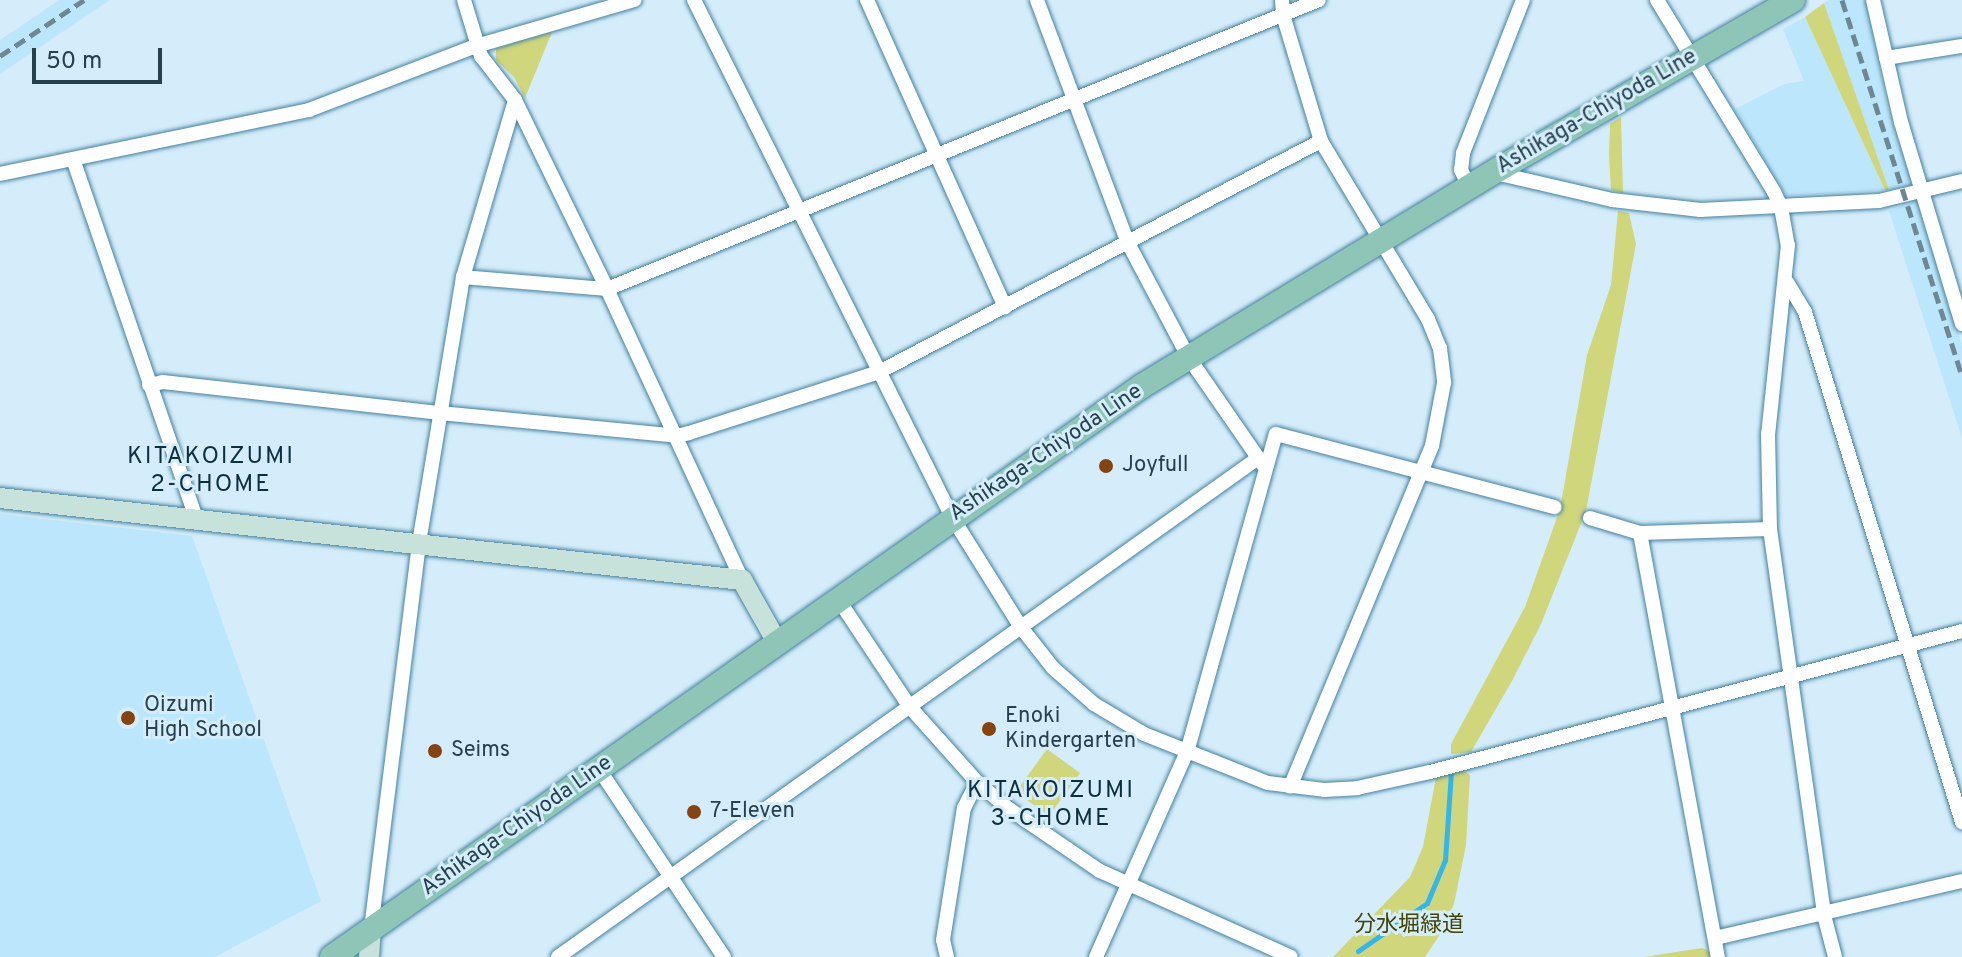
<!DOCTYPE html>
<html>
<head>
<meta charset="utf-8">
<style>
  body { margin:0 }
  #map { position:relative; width:1962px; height:957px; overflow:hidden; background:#d5edfb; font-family:Overpass,"Noto Sans JP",sans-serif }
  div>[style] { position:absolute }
  .built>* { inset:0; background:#bce6fc }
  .green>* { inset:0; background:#d0d67c; transform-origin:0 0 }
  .stream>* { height:5px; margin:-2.5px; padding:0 2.5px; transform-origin:2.5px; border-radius:2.5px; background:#34b5ec }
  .roads { filter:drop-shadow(0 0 2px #43819f) drop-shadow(0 0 2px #43819f) }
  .street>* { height:14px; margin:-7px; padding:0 7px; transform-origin:7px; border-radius:7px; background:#fff }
  .secondary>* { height:20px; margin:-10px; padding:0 10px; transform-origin:10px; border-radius:10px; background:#c7e2da }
  .primary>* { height:24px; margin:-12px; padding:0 12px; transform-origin:12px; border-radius:12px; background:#8fc5b6 }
  .rail>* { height:5px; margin-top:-2.5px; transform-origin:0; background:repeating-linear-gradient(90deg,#6e8795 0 12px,transparent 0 18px) }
  .dots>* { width:22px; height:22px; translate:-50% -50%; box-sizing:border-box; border:4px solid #d5edfb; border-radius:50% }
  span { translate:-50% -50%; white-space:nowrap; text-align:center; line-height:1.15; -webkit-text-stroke:6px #d5edfb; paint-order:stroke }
  .street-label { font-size:22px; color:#26404d }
  .poi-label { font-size:22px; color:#26404d }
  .left { translate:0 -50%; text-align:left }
  .park-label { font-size:22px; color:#424405 }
  .neighbourhood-label { font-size:24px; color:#0e2f3f; letter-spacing:2px }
  .scale { position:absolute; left:32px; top:48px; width:130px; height:36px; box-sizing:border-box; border:4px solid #26404d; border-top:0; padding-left:10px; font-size:24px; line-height:28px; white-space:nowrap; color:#26404d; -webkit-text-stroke:6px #d5edfb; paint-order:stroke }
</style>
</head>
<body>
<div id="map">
  <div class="built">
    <i style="clip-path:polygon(59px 0,110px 0,0 74px,0 40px)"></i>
    <i style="clip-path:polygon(1829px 0,1866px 0,1888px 109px,1912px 183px,1905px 188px,1889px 190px,1824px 3px)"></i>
    <i style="clip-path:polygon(1805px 17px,1885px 190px,1786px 196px,1735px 109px,1784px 84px,1804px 81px,1783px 29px)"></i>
    <i style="clip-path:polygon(1918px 200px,1962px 345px,1962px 438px,1889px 211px)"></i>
    <i style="clip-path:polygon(0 514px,192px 536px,321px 901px,215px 957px,0 957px)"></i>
  </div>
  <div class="green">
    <i style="clip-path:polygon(1824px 3px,1889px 190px,1885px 190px,1805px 17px)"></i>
    <i style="clip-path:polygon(552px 32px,525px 98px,514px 77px,496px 60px,496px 48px)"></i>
    <i style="clip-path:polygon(1621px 117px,1623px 193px,1611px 190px,1609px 155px,1610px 124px)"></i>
    <i style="clip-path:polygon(1618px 211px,1629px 213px,1636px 244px,1586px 511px,1541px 624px,1512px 681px,1471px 752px,1451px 754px,1451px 744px,1525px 607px,1560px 509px,1587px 355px,1611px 285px)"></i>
    <i style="left:1047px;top:749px;width:41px;height:53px;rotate:36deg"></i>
    <i style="clip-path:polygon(1460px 768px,1470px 775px,1466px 845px,1454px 904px,1439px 936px,1425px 957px,1333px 957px,1410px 877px,1423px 847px,1436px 777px)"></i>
    <i style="clip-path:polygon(1702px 948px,1709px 951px,1710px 957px,1644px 957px)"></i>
  </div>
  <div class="stream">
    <i style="left:1358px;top:951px;width:84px;rotate:-34.8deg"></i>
    <i style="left:1427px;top:903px;width:47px;rotate:-67.3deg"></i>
    <i style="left:1445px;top:860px;width:87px;rotate:-86.1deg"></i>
  </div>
  <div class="roads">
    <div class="street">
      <i style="left:464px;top:0;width:59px;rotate:73.1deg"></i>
      <i style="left:481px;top:56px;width:56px;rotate:52.3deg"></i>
      <i style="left:515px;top:100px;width:210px;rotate:64deg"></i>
      <i style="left:607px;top:289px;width:321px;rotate:65.1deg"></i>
      <i style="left:694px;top:0;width:578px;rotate:63.48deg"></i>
      <i style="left:952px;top:517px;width:128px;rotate:58deg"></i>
      <i style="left:1020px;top:626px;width:53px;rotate:51.8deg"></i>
      <i style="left:1053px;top:668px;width:55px;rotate:41.3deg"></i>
      <i style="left:1094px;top:704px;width:58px;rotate:31deg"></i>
      <i style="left:1144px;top:734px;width:133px;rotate:21.6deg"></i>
      <i style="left:1268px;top:783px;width:56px;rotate:7.1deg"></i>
      <i style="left:1324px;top:790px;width:33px;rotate:-3deg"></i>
      <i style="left:1357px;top:788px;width:75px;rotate:-12.4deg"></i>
      <i style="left:1430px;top:772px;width:550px;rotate:-14.84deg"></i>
      <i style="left:867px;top:0;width:337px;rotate:65.8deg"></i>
      <i style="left:1037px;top:0;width:259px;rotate:69.5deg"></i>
      <i style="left:1128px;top:243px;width:130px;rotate:62.1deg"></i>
      <i style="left:1189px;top:358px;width:130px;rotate:55.3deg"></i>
      <i style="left:1282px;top:0;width:15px;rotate:86deg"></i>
      <i style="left:1283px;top:15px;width:132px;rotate:73.2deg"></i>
      <i style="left:1321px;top:141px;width:208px;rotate:59deg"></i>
      <i style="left:1428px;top:319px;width:31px;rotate:68deg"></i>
      <i style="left:1440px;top:348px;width:35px;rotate:83deg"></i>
      <i style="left:1444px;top:383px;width:64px;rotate:100.8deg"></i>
      <i style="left:1432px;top:446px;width:369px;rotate:112.6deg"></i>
      <i style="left:1657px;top:0;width:225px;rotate:58.6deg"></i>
      <i style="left:1774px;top:192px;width:17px;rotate:65deg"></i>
      <i style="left:1781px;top:207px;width:39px;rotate:80deg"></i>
      <i style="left:1788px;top:245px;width:190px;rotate:96deg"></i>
      <i style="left:1768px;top:434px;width:95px;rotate:88.8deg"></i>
      <i style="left:1770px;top:529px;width:390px;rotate:82deg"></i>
      <i style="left:1824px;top:915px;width:43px;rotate:75.3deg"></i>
      <i style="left:1873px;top:0;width:125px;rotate:77.1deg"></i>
      <i style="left:1901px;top:122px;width:211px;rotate:73.2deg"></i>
      <i style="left:1886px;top:58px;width:77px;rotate:-9deg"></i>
      <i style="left:73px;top:159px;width:383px;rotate:71.1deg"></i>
      <i style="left:1499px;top:169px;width:8px;rotate:50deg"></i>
      <i style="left:1504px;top:175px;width:111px;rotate:13deg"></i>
      <i style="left:1612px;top:200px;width:89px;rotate:6.5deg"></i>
      <i style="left:1700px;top:210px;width:179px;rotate:-2.9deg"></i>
      <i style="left:1879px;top:201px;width:85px;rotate:-13.5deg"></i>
      <i style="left:0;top:174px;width:316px;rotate:-11.7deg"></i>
      <i style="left:309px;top:110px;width:179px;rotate:-21deg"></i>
      <i style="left:476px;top:46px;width:165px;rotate:-16.2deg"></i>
      <i style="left:1469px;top:187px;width:19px;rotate:-115deg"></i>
      <i style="left:1461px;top:170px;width:17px;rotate:-83deg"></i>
      <i style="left:1463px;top:153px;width:164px;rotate:-68.6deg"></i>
      <i style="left:463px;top:277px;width:144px;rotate:4.8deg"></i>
      <i style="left:607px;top:289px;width:768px;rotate:-22.09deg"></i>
      <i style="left:1787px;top:282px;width:35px;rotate:59deg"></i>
      <i style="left:1805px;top:312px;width:534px;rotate:72.89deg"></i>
      <i style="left:149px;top:385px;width:14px;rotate:-12deg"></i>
      <i style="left:163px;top:382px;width:279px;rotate:6.4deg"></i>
      <i style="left:440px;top:413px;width:238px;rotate:5.5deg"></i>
      <i style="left:677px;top:436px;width:12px;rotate:-14deg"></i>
      <i style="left:689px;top:433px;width:200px;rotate:-17.8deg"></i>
      <i style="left:879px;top:372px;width:499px;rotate:-27.6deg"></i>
      <i style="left:1590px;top:518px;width:52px;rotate:16.7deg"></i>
      <i style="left:1640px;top:533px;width:130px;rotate:-1.8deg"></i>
      <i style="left:1640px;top:533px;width:431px;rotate:79.6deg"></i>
      <i style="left:838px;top:599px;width:128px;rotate:56.4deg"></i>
      <i style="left:909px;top:706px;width:102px;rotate:48.2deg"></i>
      <i style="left:977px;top:782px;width:42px;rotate:40.2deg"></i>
      <i style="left:1009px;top:809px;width:110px;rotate:34.3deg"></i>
      <i style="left:1100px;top:871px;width:209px;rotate:24.2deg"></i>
      <i style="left:599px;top:769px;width:226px;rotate:56.4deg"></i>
      <i style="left:371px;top:929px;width:389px;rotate:-82.9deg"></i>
      <i style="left:419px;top:543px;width:270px;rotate:-80.6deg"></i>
      <i style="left:463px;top:277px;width:184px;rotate:-73.6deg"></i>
      <i style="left:1715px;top:938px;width:253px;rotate:-13deg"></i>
      <i style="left:558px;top:957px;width:860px;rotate:-35.48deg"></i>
      <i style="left:947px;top:957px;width:17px;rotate:-103deg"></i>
      <i style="left:943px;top:940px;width:134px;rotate:-81deg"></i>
      <i style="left:964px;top:808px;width:29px;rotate:-63deg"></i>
      <i style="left:1096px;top:957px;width:224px;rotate:-66.1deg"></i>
      <i style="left:1187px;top:752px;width:330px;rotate:-74.4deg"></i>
      <i style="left:1276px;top:434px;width:288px;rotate:14.7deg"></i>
    </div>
    <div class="secondary">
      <i style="left:0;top:498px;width:747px;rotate:6.31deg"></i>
      <i style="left:742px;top:580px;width:71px;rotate:60.6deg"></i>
      <i style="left:369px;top:957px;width:28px;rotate:-86deg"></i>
    </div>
    <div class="primary">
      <i style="left:332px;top:957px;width:991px;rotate:-35.18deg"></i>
      <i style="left:1142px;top:386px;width:418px;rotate:-31.3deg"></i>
      <i style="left:1499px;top:169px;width:339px;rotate:-29.9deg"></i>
    </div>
  </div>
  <div class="rail">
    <i style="left:1842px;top:0;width:394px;rotate:72.3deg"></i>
    <i style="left:0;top:56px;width:101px;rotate:-33.7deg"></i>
  </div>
  <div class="dots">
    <i style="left:1106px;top:466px;background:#864312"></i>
    <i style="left:128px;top:718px;background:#864312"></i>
    <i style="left:989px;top:729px;background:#864312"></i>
    <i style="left:435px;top:751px;background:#864312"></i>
    <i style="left:694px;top:812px;background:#864312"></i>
  </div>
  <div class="street-label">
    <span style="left:1597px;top:112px;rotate:-30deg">Ashikaga-Chiyoda Line</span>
    <span style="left:1046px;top:453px;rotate:-34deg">Ashikaga-Chiyoda Line</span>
    <span style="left:517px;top:826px;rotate:-35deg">Ashikaga-Chiyoda Line</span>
  </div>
  <div class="poi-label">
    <span class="left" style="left:1122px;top:466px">Joyfull</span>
    <span class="left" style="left:144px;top:718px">Oizumi<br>High School</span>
    <span class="left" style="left:1005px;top:729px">Enoki<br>Kindergarten</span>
    <span class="left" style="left:451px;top:751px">Seims</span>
    <span class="left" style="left:710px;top:812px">7-Eleven</span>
  </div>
  <div class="park-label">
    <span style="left:1409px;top:926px">分水堀緑道</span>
  </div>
  <div class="neighbourhood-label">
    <span style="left:211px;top:472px">KITAKOIZUMI<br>2-CHOME</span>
    <span style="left:1051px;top:806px">KITAKOIZUMI<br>3-CHOME</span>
  </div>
  <div class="scale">50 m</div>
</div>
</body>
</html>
